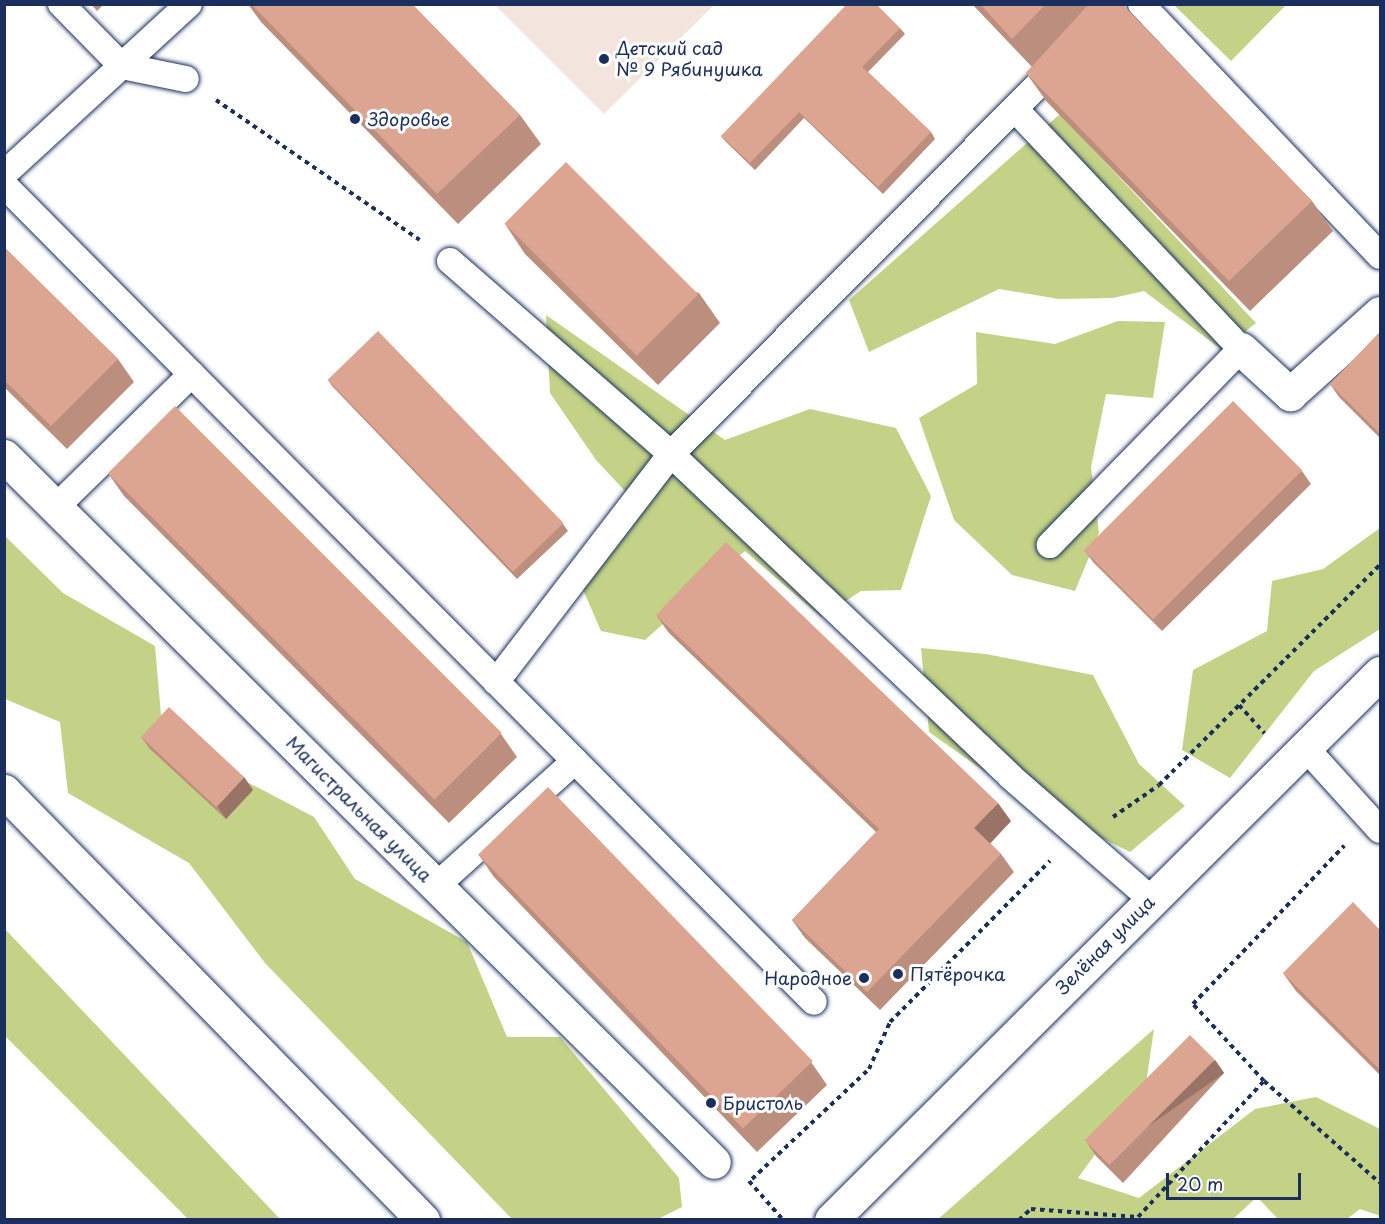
<!DOCTYPE html>
<html>
<head>
<meta charset="utf-8">
<style>
  body { margin:0 }
  #map { position:relative; width:1385px; height:1224px; overflow:hidden; background:#fff; font-family:"Playpen Sans",sans-serif }
  div>[style] { position:absolute }
  .built>* { inset:0; background:#f4e4de }
  .green>* { inset:0; background:#c3d286 }
  .path>* { height:4px; margin-top:-2px; transform-origin:0; background:repeating-linear-gradient(90deg,#1b2f5e 0 4.5px,transparent 0 9px) }
  .roads { filter:drop-shadow(0 0 2px #1b2f5e) drop-shadow(0 0 2px #1b2f5e) }
  .lane>* { height:26px; margin:-13px; padding:0 13px; transform-origin:13px; border-radius:13px; background:#fff }
  .street>* { height:33px; margin:-16.5px; padding:0 16.5px; transform-origin:16.5px; border-radius:16.5px; background:#fff }
  .secondary>* { height:33px; margin:-16.5px; padding:0 16.5px; transform-origin:16.5px; border-radius:16.5px; background:#fff }
  .wall>* { inset:0; background:#bc8e7d }
  .shaded-wall>* { inset:0; background:#997466; transform-origin:0 0 }
  .building>* { inset:0; background:#dba591; transform-origin:0 0 }
  .dots>* { width:16px; height:16px; translate:-50% -50%; box-sizing:border-box; border:3px solid #fff; border-radius:50% }
  span { translate:-50% -50%; white-space:nowrap; text-align:center; line-height:1.15; -webkit-text-stroke:6px #fff; paint-order:stroke }
  .poi-label { font-size:18px; color:#1b2f5e }
  .left { translate:0 -50%; text-align:left }
  .right { translate:-100% -50%; text-align:right }
  .street-label { font-size:18px; color:#1b2f5e }
  .frame { position:absolute; inset:0; border:6px solid #1b2f5e; pointer-events:none }
  .scale { position:absolute; left:1166px; top:1173px; width:135px; height:27px; box-sizing:border-box; border:3px solid #1b2f5e; border-top:0; padding-left:8px; font-size:18px; line-height:21px; white-space:nowrap; color:#1b2f5e; -webkit-text-stroke:4px #fff; paint-order:stroke }
</style>
</head>
<body>
<div id="map">
  <div class="built">
    <i style="clip-path:polygon(495px 5px,714px 5px,604px 114px)"></i>
  </div>
  <div class="green">
    <i style="clip-path:polygon(1174px 5px,1174px 4px,1286px 5px,1231px 61px)"></i>
    <i style="clip-path:polygon(1060px 114px,1256px 323px,1222px 350px,1144px 291px,1113px 298px,1059px 299px,999px 289px,869px 352px,849px 300px)"></i>
    <i style="clip-path:polygon(546px 315px,725px 440px,810px 409px,896px 428px,931px 496px,901px 590px,861px 591px,821px 617px,745px 551px,645px 640px,601px 631px,571px 562px,638px 505px,596px 460px,550px 393px)"></i>
    <i style="clip-path:polygon(1118px 321px,1165px 322px,1153px 398px,1106px 394px,1091px 467px,1099px 533px,1075px 591px,1012px 575px,954px 520px,919px 418px,977px 384px,976px 332px,1055px 344px)"></i>
    <i style="clip-path:polygon(1380px 528px,1380px 629px,1314px 671px,1230px 778px,1182px 750px,1193px 670px,1267px 631px,1272px 581px,1323px 569px)"></i>
    <i style="clip-path:polygon(4px 535px,63px 593px,155px 646px,163px 738px,314px 817px,355px 879px,467px 942px,507px 1037px,560px 1037px,679px 1178px,682px 1207px,658px 1219px,512px 1219px,265px 963px,189px 863px,68px 793px,60px 722px,5px 699px)"></i>
    <i style="clip-path:polygon(921px 648px,986px 654px,1093px 675px,1139px 764px,1185px 806px,1130px 852px,1025px 800px,929px 732px)"></i>
    <i style="clip-path:polygon(5px 929px,280px 1219px,188px 1219px,5px 1036px)"></i>
    <i style="clip-path:polygon(1154px 1029px,1146px 1084px,1078px 1178px,1139px 1198px,1255px 1109px,1316px 1097px,1380px 1129px,1380px 1216px,1360px 1209px,1347px 1219px,1278px 1219px,1257px 1197px,1233px 1219px,937px 1220px)"></i>
  </div>
  <div class="path">
    <i style="left:216px;top:100px;width:247px;rotate:34.5deg"></i>
    <i style="left:1239px;top:705px;width:38px;rotate:48deg"></i>
    <i style="left:1113px;top:817px;width:56px;rotate:-34.8deg"></i>
    <i style="left:1159px;top:785px;width:312px;rotate:-44.9deg"></i>
    <i style="left:1264px;top:1081px;width:105px;rotate:-132.7deg"></i>
    <i style="left:1193px;top:1004px;width:219px;rotate:-46.3deg"></i>
    <i style="left:752px;top:1179px;width:161px;rotate:-43.2deg"></i>
    <i style="left:869px;top:1069px;width:51px;rotate:-65.9deg"></i>
    <i style="left:890px;top:1022px;width:227px;rotate:-45.2deg"></i>
    <i style="left:749px;top:1181px;width:52px;rotate:48.9deg"></i>
    <i style="left:1019px;top:1220px;width:16px;rotate:-43deg"></i>
    <i style="left:1031px;top:1209px;width:107px;rotate:4.3deg"></i>
    <i style="left:1138px;top:1217px;width:185px;rotate:-47.2deg"></i>
    <i style="left:1264px;top:1081px;width:154px;rotate:41.3deg"></i>
  </div>
  <div class="roads">
    <div class="lane">
      <i style="left:61px;top:4px;width:87px;rotate:45.5deg"></i>
      <i style="left:122px;top:66px;width:65px;rotate:11.5deg"></i>
      <i style="left:1141px;top:4px;width:347px;rotate:46.5deg"></i>
      <i style="left:1015px;top:109px;width:330px;rotate:46.7deg"></i>
      <i style="left:1241px;top:349px;width:274px;rotate:134.3deg"></i>
      <i style="left:4px;top:174px;width:251px;rotate:-42.6deg"></i>
      <i style="left:4px;top:185px;width:1150px;rotate:45.25deg"></i>
      <i style="left:450px;top:261px;width:293px;rotate:41.1deg"></i>
      <i style="left:671px;top:454px;width:553px;rotate:-45.15deg"></i>
      <i style="left:56px;top:507px;width:190px;rotate:-44.4deg"></i>
      <i style="left:496px;top:682px;width:287px;rotate:-52.5deg"></i>
      <i style="left:671px;top:454px;width:469px;rotate:43.5deg"></i>
      <i style="left:1011px;top:777px;width:186px;rotate:41.1deg"></i>
      <i style="left:1304px;top:746px;width:113px;rotate:47.9deg"></i>
      <i style="left:436px;top:886px;width:187px;rotate:-42deg"></i>
    </div>
    <div class="street">
      <i style="left:1241px;top:349px;width:67px;rotate:42.6deg"></i>
      <i style="left:1290px;top:394px;width:121px;rotate:-42deg"></i>
      <i style="left:4px;top:456px;width:1001px;rotate:44.84deg"></i>
    </div>
    <div class="secondary">
      <i style="left:4px;top:791px;width:600px;rotate:45.68deg"></i>
      <i style="left:831px;top:1220px;width:775px;rotate:-44.9deg"></i>
    </div>
  </div>
  <div class="wall">
    <i style="clip-path:polygon(91px 4px,104px 4px,97px 11px)"></i>
    <i style="clip-path:polygon(248px 4px,412px 4px,520px 115px,541px 144px,458px 224px,261px 22px)"></i>
    <i style="clip-path:polygon(972px 4px,1122px 4px,1312px 201px,1333px 231px,1250px 311px,1047px 102px,1026px 73px,1032px 67px)"></i>
    <i style="clip-path:polygon(900px 28px,905px 34px,868px 72px,931px 132px,935px 139px,883px 194px,804px 118px,755px 170px,726px 142px,721px 136px)"></i>
    <i style="clip-path:polygon(505px 224px,699px 293px,720px 323px,658px 385px,525px 254px)"></i>
    <i style="clip-path:polygon(4px 247px,118px 359px,134px 382px,67px 449px,4px 387px)"></i>
    <i style="clip-path:polygon(1380px 332px,1380px 438px,1339px 397px,1330px 384px)"></i>
    <i style="clip-path:polygon(328px 380px,563px 524px,568px 531px,517px 579px,332px 386px)"></i>
    <i style="clip-path:polygon(1302px 471px,1311px 484px,1162px 631px,1093px 562px,1084px 550px)"></i>
    <i style="clip-path:polygon(108px 473px,501px 734px,517px 757px,449px 823px,124px 496px)"></i>
    <i style="clip-path:polygon(656px 615px,1011px 821px,990px 843px,1001px 854px,1014px 872px,880px 1010px,805px 938px,792px 920px,876px 832px,669px 633px)"></i>
    <i style="clip-path:polygon(141px 737px,244px 777px,253px 790px,226px 819px,150px 749px)"></i>
    <i style="clip-path:polygon(478px 854px,811px 1062px,827px 1085px,757px 1152px,494px 877px)"></i>
    <i style="clip-path:polygon(1380px 930px,1380px 1075px,1296px 991px,1283px 973px)"></i>
    <i style="clip-path:polygon(1215px 1060px,1224px 1073px,1123px 1183px,1096px 1156px,1087px 1143px)"></i>
  </div>
  <div class="shaded-wall">
    <i style="clip-path:polygon(244px 777px,253px 790px,226px 819px,217px 806px)"></i>
    <i style="clip-path:polygon(998px 803px,1011px 821px,987px 847px,974px 828px)"></i>
    <i style="left:1215px;top:1060px;width:16px;height:149px;rotate:55deg"></i>
  </div>
  <div class="building">
    <i style="clip-path:polygon(251px 4px,412px 4px,520px 115px,437px 194px)"></i>
    <i style="clip-path:polygon(847px 4px,876px 4px,900px 28px,862px 67px,931px 132px,878px 187px,799px 112px,750px 163px,721px 136px)"></i>
    <i style="clip-path:polygon(980px 4px,1046px 4px,1012px 39px)"></i>
    <i style="clip-path:polygon(1089px 4px,1122px 4px,1312px 201px,1229px 281px,1026px 73px)"></i>
    <i style="left:566px;top:162px;width:187px;height:87px;rotate:45deg"></i>
    <i style="clip-path:polygon(4px 247px,118px 359px,51px 426px,4px 380px)"></i>
    <i style="left:378px;top:331px;width:267px;height:70px;rotate:46deg"></i>
    <i style="clip-path:polygon(1380px 332px,1380px 434px,1330px 384px)"></i>
    <i style="left:1233px;top:401px;width:98px;height:211px;rotate:45deg"></i>
    <i style="left:175px;top:406px;width:462px;height:95px;rotate:45deg"></i>
    <i style="clip-path:polygon(726px 542px,998px 803px,974px 828px,1001px 854px,867px 992px,792px 920px,879px 829px,656px 615px)"></i>
    <i style="left:169px;top:707px;width:103px;height:41px;rotate:43deg"></i>
    <i style="left:548px;top:787px;width:381px;height:97px;rotate:46deg"></i>
    <i style="clip-path:polygon(1353px 902px,1380px 930px,1380px 1070px,1283px 973px)"></i>
    <i style="left:1190px;top:1035px;width:35px;height:149px;rotate:45deg"></i>
  </div>
  <div class="dots">
    <i style="left:604px;top:59px;background:#1b2f5e"></i>
    <i style="left:355px;top:119px;background:#1b2f5e"></i>
    <i style="left:898px;top:974px;background:#1b2f5e"></i>
    <i style="left:864px;top:978px;background:#1b2f5e"></i>
    <i style="left:711px;top:1103px;background:#1b2f5e"></i>
  </div>
  <div class="poi-label">
    <span class="left" style="left:616px;top:59px">Детский сад<br>№ 9 Рябинушка</span>
    <span class="left" style="left:368px;top:119px">Здоровье</span>
    <span class="left" style="left:910px;top:974px">Пятёрочка</span>
    <span class="right" style="left:852px;top:978px">Народное</span>
    <span class="left" style="left:723px;top:1103px">Бристоль</span>
  </div>
  <div class="street-label">
    <span style="left:359px;top:809px;rotate:45deg">Магистральная улица</span>
    <span style="left:1105px;top:945px;rotate:-45deg">Зелёная улица</span>
  </div>
  <div class="frame"></div>
  <div class="scale">20 m</div>
</div>
</body>
</html>
